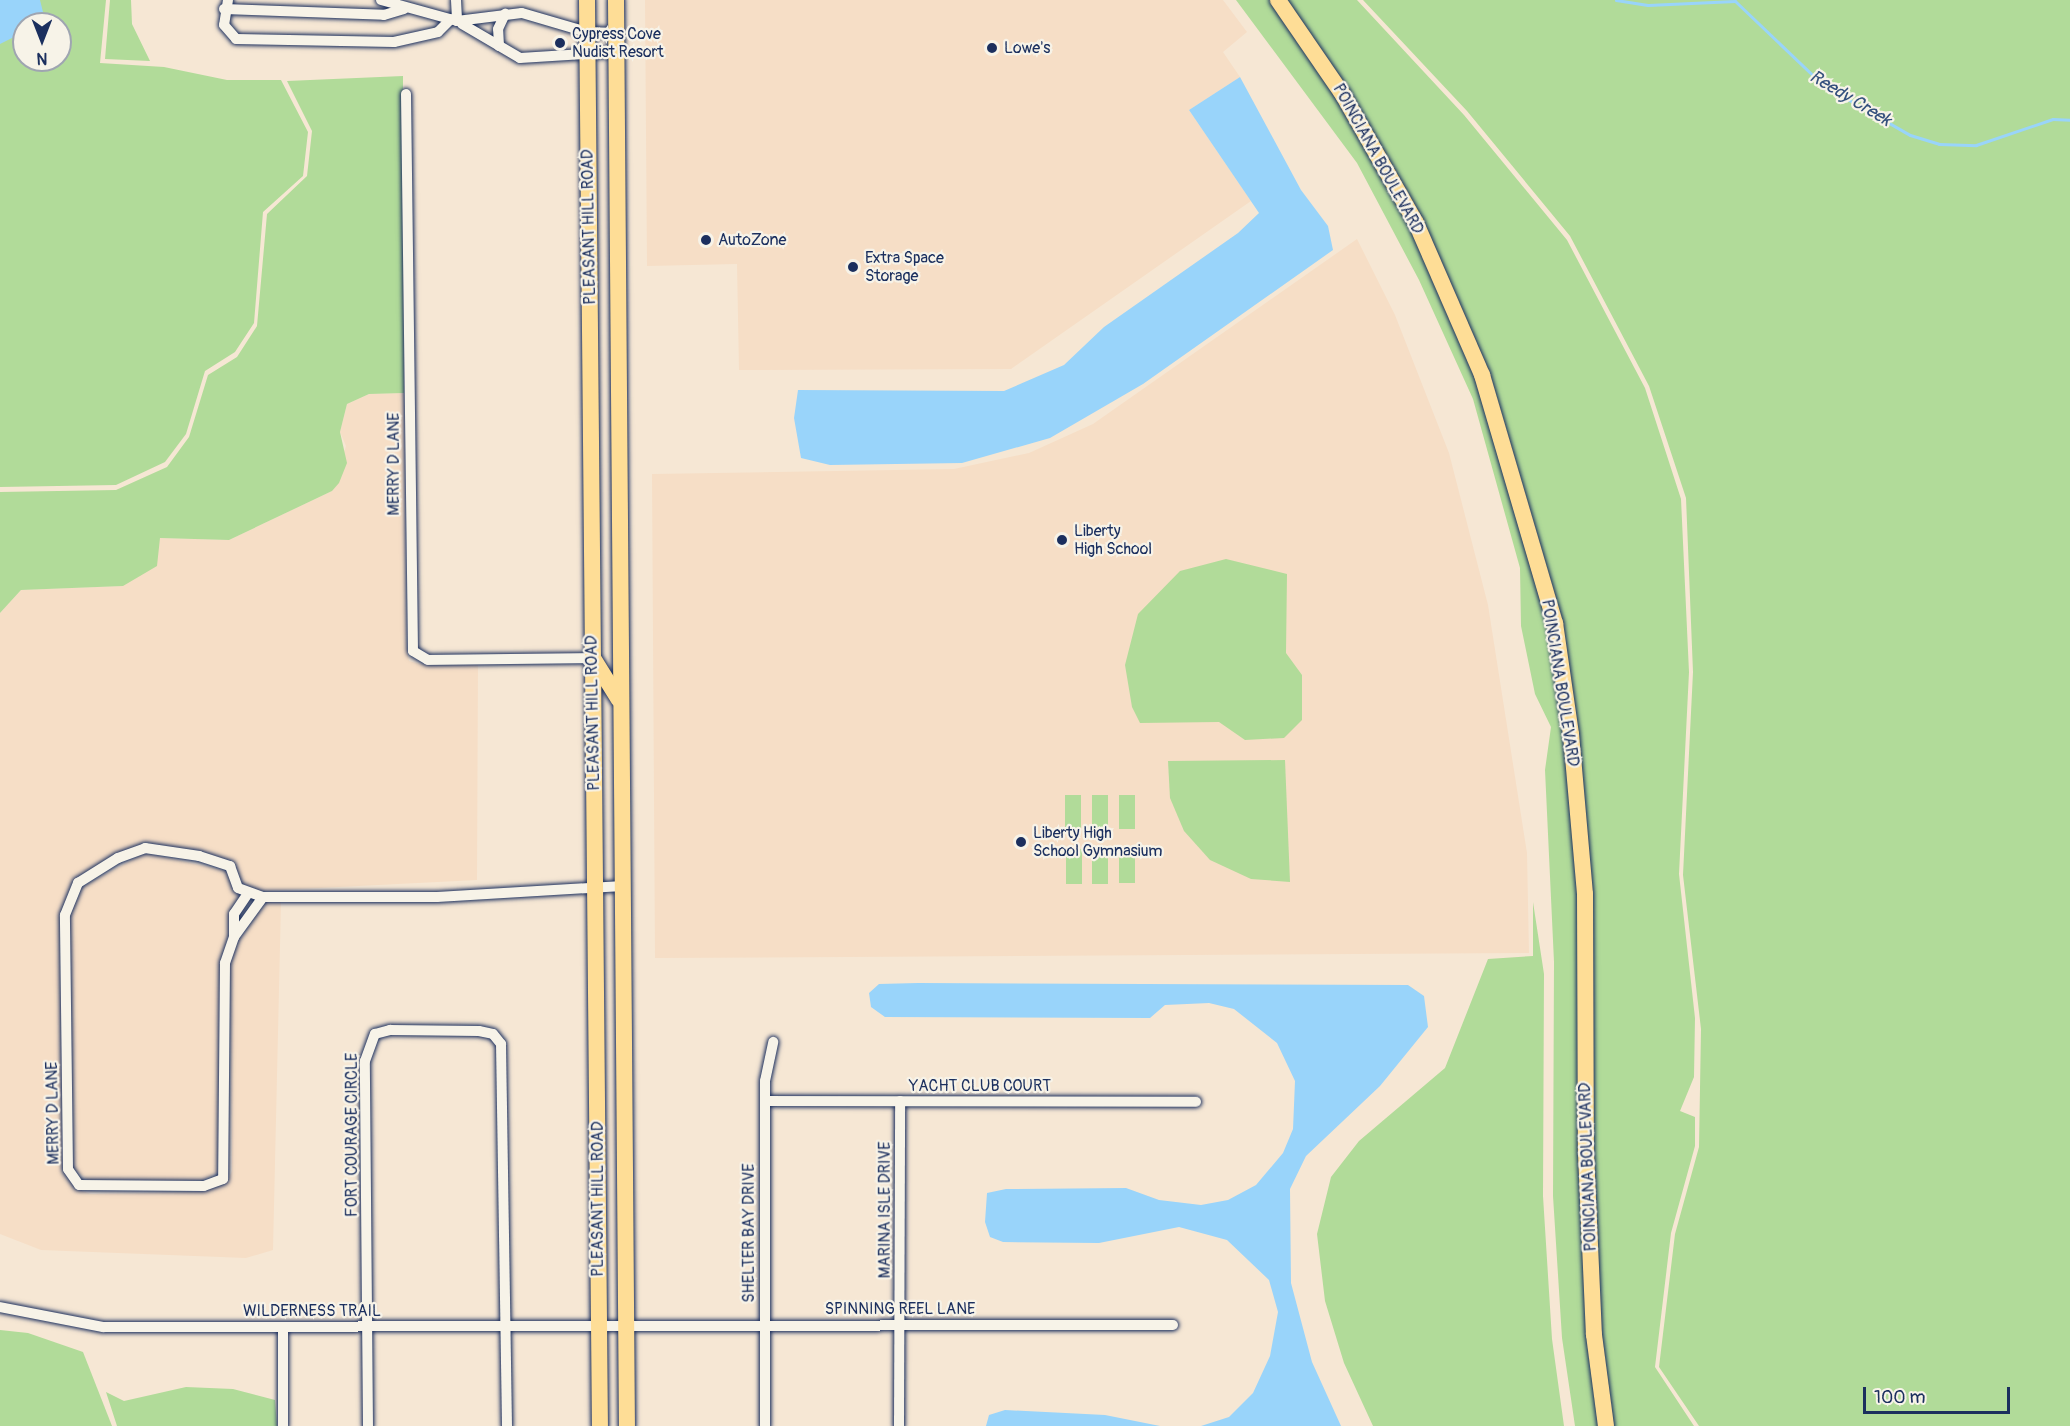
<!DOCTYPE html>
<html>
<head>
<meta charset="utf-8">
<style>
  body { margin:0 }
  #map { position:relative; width:2070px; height:1426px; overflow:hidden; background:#f6e7d4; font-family:Pangolin,sans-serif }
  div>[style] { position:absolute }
  .built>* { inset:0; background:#f6dec6 }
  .green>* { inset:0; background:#b1db99; transform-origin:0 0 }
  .water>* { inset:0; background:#99d4fa }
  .stream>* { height:3px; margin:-1.5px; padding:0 1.5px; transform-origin:1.5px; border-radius:1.5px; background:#99d4fa }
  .roads { filter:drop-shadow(0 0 2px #1b2f5e) drop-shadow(0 0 2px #1b2f5e) }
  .street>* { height:10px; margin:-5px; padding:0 5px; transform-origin:5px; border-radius:5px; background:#f7f3e8 }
  .primary>* { height:16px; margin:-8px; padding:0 8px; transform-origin:8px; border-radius:8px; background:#fedd96 }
  .dots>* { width:16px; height:16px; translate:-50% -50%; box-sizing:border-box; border:3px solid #f7f3e8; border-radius:50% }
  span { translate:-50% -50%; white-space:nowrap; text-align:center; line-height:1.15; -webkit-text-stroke:4.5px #f7f3e8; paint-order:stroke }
  .poi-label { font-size:16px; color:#1b2f5e }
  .left { translate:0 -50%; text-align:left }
  .street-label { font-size:16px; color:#1b2f5e }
  .water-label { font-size:18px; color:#34507d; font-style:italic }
  .north { position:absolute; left:12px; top:12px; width:60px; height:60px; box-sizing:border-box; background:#f7f3e8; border:2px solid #9fa5b1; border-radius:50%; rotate:180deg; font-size:16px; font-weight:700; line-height:24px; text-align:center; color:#1b2f5e }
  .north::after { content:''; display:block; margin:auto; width:21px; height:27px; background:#1b2f5e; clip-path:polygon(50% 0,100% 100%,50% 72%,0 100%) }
  .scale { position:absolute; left:1863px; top:1387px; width:147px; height:27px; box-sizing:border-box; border:3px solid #1b2f5e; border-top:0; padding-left:8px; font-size:18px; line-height:21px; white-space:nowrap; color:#1b2f5e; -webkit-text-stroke:4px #f7f3e8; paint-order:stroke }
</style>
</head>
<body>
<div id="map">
  <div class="built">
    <i style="clip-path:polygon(645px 0,1223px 0,1247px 32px,1223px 52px,1240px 77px,1189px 110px,1251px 201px,1011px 369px,739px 370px,737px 264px,647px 266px)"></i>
    <i style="clip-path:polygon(1357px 239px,1395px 315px,1449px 453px,1488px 605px,1527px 853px,1529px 953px,655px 958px,652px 474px,954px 469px,1029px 453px,1093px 424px)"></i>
    <i style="clip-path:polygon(404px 393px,406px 644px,409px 661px,420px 664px,478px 665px,477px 880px,260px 891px,243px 884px,232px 860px,145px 842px,76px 878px,60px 915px,63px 1169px,76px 1189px,91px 1194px,204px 1192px,227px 1182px,232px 1171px,230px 964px,237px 943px,266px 902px,281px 902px,273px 1250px,246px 1258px,41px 1250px,0 1234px,0 613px,21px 590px,123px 586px,160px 538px,229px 540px,332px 491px,346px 446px,340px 432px,347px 404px,369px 394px)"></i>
    <i style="clip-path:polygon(145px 853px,227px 871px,240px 896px,220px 963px,222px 1169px,203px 1180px,92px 1183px,73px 1168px,70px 915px,82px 887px)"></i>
  </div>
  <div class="green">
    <i style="clip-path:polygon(evenodd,0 0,106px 0,100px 63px,164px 67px,227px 80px,281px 80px,308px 132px,303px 176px,263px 212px,254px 323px,235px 352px,205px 371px,186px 434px,165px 462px,116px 485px,0 487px,0 0,24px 24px,60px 24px,60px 60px,24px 60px,24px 24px)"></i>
    <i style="clip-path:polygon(110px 0,131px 0,132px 24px,150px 61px,105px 59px)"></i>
    <i style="clip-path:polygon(1236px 0,1357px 0,1464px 115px,1567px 240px,1645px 388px,1681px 499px,1689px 672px,1679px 874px,1695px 1018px,1694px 1077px,1680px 1111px,1695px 1117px,1695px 1146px,1671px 1233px,1655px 1367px,1694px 1426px,1575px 1426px,1562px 1338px,1553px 1196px,1554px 962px,1545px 770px,1551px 727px,1535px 694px,1521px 626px,1520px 568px,1473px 399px,1419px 280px,1357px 163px)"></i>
    <i style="clip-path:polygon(1363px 0,2070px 0,2070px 1426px,1699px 1426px,1659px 1367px,1675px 1234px,1699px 1147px,1701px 1029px,1683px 875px,1693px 672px,1686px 498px,1649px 386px,1570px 236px,1467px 111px)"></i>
    <i style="clip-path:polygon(403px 76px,404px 393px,369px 394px,347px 404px,340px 432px,347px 463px,339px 483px,332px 491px,229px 540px,160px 538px,157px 566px,123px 586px,21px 590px,0 613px,0 492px,116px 490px,167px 467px,189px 437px,208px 375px,237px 357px,257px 326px,267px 214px,307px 176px,312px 131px,287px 81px)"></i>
    <i style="clip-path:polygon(1226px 559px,1287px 574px,1286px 653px,1302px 675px,1302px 720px,1284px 738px,1245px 740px,1219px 722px,1140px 723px,1132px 707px,1125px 665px,1138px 614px,1180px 571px)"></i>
    <i style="clip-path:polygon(1285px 760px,1290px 882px,1251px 879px,1210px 860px,1184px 831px,1170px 798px,1168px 761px)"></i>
    <i style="left:1065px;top:795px;width:16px;height:35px"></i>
    <i style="left:1092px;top:795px;width:16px;height:34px"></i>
    <i style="left:1119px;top:795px;width:16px;height:34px"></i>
    <i style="left:1066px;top:849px;width:16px;height:35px"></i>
    <i style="left:1092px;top:849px;width:16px;height:35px"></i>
    <i style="left:1119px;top:849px;width:16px;height:34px"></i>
    <i style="clip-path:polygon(1533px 902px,1544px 974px,1543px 1196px,1552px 1339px,1564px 1426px,1373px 1426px,1344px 1363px,1325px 1301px,1317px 1234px,1331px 1177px,1359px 1141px,1445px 1068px,1488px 959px,1533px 956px)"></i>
    <i style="clip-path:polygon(0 1330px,28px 1333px,83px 1352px,112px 1426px,0 1426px)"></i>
    <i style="clip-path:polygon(186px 1387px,233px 1389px,275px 1400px,277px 1426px,117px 1426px,106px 1392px,124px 1401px)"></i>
  </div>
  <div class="water">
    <i style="clip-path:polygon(0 0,40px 0,43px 12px,33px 24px,24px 24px,24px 32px,0 44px)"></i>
    <i style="clip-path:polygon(1240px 77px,1301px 190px,1328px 226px,1333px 250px,1143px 384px,1050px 438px,962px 463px,830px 465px,801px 458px,794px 418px,798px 390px,1004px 391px,1064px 365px,1104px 327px,1238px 233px,1259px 213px,1189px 110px)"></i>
    <i style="clip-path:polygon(918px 983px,1408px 985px,1424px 996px,1428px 1027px,1380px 1086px,1306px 1156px,1290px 1189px,1291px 1283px,1312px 1362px,1341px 1426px,1201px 1426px,1229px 1417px,1253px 1393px,1270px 1356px,1278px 1312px,1269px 1280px,1227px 1240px,1179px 1227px,1099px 1243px,1003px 1242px,990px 1237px,985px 1222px,987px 1193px,1006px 1189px,1126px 1188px,1159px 1200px,1201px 1205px,1228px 1200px,1256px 1185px,1283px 1153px,1293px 1129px,1295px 1081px,1277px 1043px,1234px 1009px,1209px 1003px,1165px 1005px,1150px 1018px,885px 1017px,871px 1007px,869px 993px,879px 984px)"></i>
    <i style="clip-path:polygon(1005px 1410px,1105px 1415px,1160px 1426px,986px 1426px,989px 1415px)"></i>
  </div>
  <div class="stream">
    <i style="left:1616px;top:0;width:32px;rotate:9deg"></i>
    <i style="left:1648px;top:5px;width:87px;rotate:-2.6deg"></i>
    <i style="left:1735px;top:1px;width:122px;rotate:43.7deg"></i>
    <i style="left:1823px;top:85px;width:100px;rotate:29.9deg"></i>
    <i style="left:1910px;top:135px;width:30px;rotate:17deg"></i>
    <i style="left:1939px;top:144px;width:37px;rotate:2deg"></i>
    <i style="left:1976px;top:145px;width:81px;rotate:-18.7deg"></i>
    <i style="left:2053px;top:119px;width:17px;rotate:3deg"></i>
  </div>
  <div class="roads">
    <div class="street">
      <i style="left:228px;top:0;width:25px;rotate:99deg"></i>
      <i style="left:224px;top:25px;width:18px;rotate:49deg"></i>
      <i style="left:236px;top:39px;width:158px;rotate:1.1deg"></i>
      <i style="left:394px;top:42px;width:45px;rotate:-12.8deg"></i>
      <i style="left:438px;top:32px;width:18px;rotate:-45deg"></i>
      <i style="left:381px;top:0;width:79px;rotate:15.4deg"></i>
      <i style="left:457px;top:21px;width:65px;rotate:-7deg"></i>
      <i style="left:522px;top:13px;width:68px;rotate:16.3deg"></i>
      <i style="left:587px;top:32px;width:29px;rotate:2deg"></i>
      <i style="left:456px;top:0;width:21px;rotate:87deg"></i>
      <i style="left:224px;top:9px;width:160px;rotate:2.1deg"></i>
      <i style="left:384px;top:15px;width:21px;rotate:-17deg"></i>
      <i style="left:462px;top:24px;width:67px;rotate:30.4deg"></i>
      <i style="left:520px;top:58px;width:96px;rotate:-3.6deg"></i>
      <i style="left:499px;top:46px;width:17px;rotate:-93deg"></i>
      <i style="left:498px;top:29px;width:17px;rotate:-65deg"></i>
      <i style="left:406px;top:94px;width:557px;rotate:89.28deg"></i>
      <i style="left:413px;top:651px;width:17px;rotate:31deg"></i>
      <i style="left:428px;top:660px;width:165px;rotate:-0.7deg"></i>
      <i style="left:263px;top:897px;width:49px;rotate:125.9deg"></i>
      <i style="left:234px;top:937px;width:28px;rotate:109deg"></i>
      <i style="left:225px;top:963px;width:216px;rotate:90.5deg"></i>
      <i style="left:223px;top:1179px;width:20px;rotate:160deg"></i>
      <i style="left:204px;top:1186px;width:125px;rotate:-179.5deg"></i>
      <i style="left:79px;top:1185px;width:19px;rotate:-125deg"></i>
      <i style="left:68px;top:1169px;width:254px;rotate:-90.7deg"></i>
      <i style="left:65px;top:915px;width:35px;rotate:-68deg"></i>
      <i style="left:78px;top:883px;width:47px;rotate:-32deg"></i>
      <i style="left:118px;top:858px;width:29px;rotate:-20deg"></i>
      <i style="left:145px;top:848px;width:55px;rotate:8.4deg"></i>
      <i style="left:199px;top:856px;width:33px;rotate:18deg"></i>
      <i style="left:230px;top:866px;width:23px;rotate:70deg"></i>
      <i style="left:238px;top:888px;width:27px;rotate:20deg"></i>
      <i style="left:263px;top:897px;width:174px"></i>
      <i style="left:437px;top:897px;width:186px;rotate:-3.4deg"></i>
      <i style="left:234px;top:937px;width:23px;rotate:-90deg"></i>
      <i style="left:234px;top:914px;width:23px;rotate:-56deg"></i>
      <i style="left:765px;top:1101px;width:431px;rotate:0.1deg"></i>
      <i style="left:0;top:1307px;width:105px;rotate:11deg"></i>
      <i style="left:103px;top:1327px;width:1070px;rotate:-0.11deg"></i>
      <i style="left:283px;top:1426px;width:99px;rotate:-90deg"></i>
      <i style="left:368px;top:1426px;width:365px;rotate:-90.5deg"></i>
      <i style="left:365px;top:1061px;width:29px;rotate:-70deg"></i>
      <i style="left:375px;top:1034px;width:16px;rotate:-15deg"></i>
      <i style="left:390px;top:1030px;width:89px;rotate:0.6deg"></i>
      <i style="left:479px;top:1031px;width:14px;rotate:12deg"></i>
      <i style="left:493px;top:1034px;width:13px;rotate:51deg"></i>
      <i style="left:501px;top:1044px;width:382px;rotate:89.1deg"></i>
      <i style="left:765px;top:1426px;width:345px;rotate:-90deg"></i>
      <i style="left:765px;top:1081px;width:40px;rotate:-78deg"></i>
      <i style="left:899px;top:1426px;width:325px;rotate:-89.8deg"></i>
    </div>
    <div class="primary">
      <i style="left:587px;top:0;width:1426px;rotate:89.48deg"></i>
      <i style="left:616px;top:0;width:1426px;rotate:89.56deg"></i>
      <i style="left:1278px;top:0;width:115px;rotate:55.6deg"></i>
      <i style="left:1343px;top:95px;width:147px;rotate:60.3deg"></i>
      <i style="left:1416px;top:223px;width:166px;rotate:66.5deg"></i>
      <i style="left:1482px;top:375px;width:259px;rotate:73.6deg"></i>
      <i style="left:1555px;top:623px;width:112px;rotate:81.8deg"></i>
      <i style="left:1571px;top:734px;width:161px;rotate:85deg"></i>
      <i style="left:1585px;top:894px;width:259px;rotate:89.8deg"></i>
      <i style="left:1586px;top:1153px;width:182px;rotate:87.5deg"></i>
      <i style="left:1594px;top:1335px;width:92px;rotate:82.5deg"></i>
      <i style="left:593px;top:658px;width:49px;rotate:58.2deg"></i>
    </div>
  </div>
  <div class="dots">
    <i style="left:560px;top:43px;background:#1b2f5e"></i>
    <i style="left:992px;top:48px;background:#1b2f5e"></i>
    <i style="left:706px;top:240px;background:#1b2f5e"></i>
    <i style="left:853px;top:267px;background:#1b2f5e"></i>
    <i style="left:1062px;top:540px;background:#1b2f5e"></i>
    <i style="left:1021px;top:842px;background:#1b2f5e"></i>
  </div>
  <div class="poi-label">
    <span class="left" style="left:572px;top:43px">Cypress Cove<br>Nudist Resort</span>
    <span class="left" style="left:1004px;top:48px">Lowe's</span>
    <span class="left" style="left:718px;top:240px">AutoZone</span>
    <span class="left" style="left:865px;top:267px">Extra Space<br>Storage</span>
    <span class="left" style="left:1074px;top:540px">Liberty<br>High School</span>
    <span class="left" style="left:1033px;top:842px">Liberty High<br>School Gymnasium</span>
  </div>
  <div class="street-label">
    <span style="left:1378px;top:159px;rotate:61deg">POINCIANA BOULEVARD</span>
    <span style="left:589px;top:227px;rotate:-91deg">PLEASANT HILL ROAD</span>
    <span style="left:394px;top:464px;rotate:-90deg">MERRY D LANE</span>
    <span style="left:1560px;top:683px;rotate:81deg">POINCIANA BOULEVARD</span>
    <span style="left:593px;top:713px;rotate:-91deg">PLEASANT HILL ROAD</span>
    <span style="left:980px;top:1086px">YACHT CLUB COURT</span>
    <span style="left:53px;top:1113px;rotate:-91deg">MERRY D LANE</span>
    <span style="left:352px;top:1135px;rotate:-90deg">FORT COURAGE CIRCLE</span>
    <span style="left:1588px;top:1167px;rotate:-92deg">POINCIANA BOULEVARD</span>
    <span style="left:598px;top:1199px;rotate:-90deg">PLEASANT HILL ROAD</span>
    <span style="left:885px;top:1210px;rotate:-90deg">MARINA ISLE DRIVE</span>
    <span style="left:749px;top:1233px;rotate:-90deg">SHELTER BAY DRIVE</span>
    <span style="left:900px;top:1309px">SPINNING REEL LANE</span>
    <span style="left:312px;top:1311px">WILDERNESS TRAIL</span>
  </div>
  <div class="water-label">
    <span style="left:1850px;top:99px;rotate:31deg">Reedy Creek</span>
  </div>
  <div class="north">N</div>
  <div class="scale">100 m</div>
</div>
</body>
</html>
